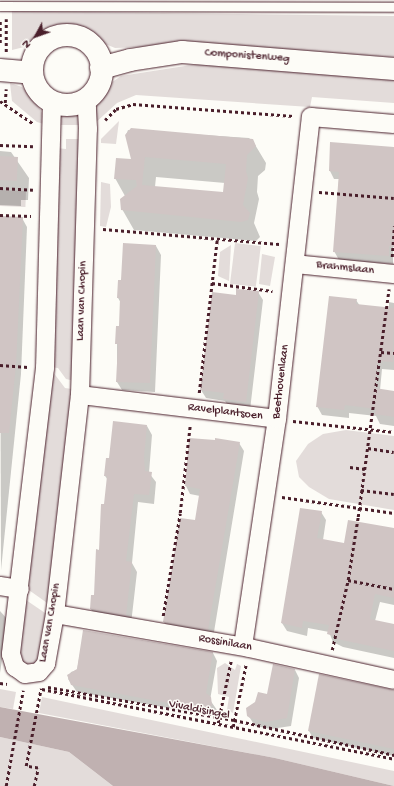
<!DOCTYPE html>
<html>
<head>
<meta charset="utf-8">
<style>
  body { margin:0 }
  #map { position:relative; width:394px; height:786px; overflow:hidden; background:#fdfcf7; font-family:"Gochi Hand",sans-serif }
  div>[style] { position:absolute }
  .green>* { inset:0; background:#e3dcda; transform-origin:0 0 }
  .water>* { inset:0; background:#c0b1b1 }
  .shadow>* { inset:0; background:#0003 }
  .building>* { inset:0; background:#d0c5c4; transform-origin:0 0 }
  .path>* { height:2.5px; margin-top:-1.25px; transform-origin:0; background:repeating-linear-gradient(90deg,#4a1f2b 0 3px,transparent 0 6px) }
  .roads { filter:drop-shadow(0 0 1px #4a1f2b) drop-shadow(0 0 1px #4a1f2b) }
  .lane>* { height:9px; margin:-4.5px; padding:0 4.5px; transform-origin:4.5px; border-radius:4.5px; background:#fdfcf7 }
  .street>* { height:18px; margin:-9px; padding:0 9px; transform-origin:9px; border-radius:9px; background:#fdfcf7 }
  .secondary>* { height:22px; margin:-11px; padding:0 11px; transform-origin:11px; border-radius:11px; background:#fdfcf7 }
  .secondary>.ring { margin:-11px; padding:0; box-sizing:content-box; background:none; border:22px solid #fdfcf7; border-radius:50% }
  span { translate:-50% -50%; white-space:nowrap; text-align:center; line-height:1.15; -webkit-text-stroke:3px #fdfcf7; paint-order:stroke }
  .street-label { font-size:12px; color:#4a1f2b }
  .north { position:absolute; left:16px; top:16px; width:40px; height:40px; -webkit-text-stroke:3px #fdfcf7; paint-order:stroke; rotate:229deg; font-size:11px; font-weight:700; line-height:16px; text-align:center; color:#4a1f2b }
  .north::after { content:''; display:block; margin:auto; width:14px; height:18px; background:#4a1f2b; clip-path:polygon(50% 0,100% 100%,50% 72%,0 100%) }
</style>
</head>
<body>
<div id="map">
  <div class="green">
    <i style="clip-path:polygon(12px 11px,394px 16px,394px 57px,194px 45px,115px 48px,103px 43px,86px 28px,68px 24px,48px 27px,24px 47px,12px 50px)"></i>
    <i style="clip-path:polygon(198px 64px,394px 75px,394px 103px,312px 97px,310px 107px,136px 95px,117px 103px,93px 125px,94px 104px,108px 85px,121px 76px)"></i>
    <i style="clip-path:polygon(10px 83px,22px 87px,34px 99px,44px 116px,44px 124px,37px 122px,12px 101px)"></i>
    <i style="clip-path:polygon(81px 111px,83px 125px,55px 125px,56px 113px,72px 114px)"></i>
    <i style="clip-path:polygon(119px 121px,116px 144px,101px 143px,101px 139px)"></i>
    <i style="clip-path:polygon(66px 139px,83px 139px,75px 381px,66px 379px,58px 368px,49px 367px,56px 148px,66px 149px)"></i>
    <i style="clip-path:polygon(101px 182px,110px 184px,111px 207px,106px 227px,100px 226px)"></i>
    <i style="left:0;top:190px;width:26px;height:16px;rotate:2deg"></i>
    <i style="left:235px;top:243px;width:26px;height:41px;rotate:7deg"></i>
    <i style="clip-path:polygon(231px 245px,229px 281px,218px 276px,220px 252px)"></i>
    <i style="clip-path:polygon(262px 254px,275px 257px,270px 286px,259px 284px)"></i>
    <i style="clip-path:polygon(53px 372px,65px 388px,72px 389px,50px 605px,26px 588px)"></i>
    <i style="clip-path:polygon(346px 430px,394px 436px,394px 510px,329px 499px,309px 487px,299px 477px,296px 461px,308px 444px,323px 434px)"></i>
    <i style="clip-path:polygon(26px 600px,48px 615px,39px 661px,29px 667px,19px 660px)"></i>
    <i style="clip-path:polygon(225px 663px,235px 670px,237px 664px,241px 666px,233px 713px,227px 710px,229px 697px,218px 694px,217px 668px)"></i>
    <i style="clip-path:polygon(0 689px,16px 692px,13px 709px,0 707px)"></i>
    <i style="clip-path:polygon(42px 697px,394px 771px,394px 786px,275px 758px,39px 713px)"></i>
    <i style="clip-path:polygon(0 737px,69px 752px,113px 786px,0 786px)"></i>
  </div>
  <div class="water">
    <i style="clip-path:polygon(0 707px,275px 758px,394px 786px,113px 786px,69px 752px,0 737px)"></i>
  </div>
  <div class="shadow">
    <i style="clip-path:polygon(evenodd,128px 130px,249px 138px,254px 143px,266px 163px,265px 170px,258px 176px,257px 192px,259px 199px,254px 223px,260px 237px,256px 241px,134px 230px,122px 209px,125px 196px,115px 178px,132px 160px,126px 135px,128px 130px,156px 177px,225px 183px,224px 193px,155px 187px,156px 177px)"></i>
    <i style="clip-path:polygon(394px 148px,393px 264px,339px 260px,334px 251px,339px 179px,334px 179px,330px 171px)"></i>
    <i style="clip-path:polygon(0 151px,11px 152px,29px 178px,28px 200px,21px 200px,21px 206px,0 205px)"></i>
    <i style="clip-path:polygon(0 217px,22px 218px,27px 227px,21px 374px,1px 570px)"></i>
    <i style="clip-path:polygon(156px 246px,161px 255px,155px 392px,122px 390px,117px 382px,117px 327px,120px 327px,121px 303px,118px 298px,119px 281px,122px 281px)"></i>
    <i style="clip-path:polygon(258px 292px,263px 300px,250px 410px,229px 407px,225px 401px,206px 398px,201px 390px,236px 296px)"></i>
    <i style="clip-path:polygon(356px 300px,360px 306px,389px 309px,389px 302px,394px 303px,394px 370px,382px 369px,380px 390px,394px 392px,394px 426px,380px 424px,376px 416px,349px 413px,349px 418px,322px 415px,317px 406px)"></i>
    <i style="clip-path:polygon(147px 426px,152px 435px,149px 473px,156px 482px,154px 504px,138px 502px,132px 563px,137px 572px,131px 624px,96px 618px,91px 609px,92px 596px,95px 596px,108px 480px,105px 476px,110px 459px)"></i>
    <i style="clip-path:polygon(239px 443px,244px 451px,213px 638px,169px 630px,164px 622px,196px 521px,200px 496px,190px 494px,186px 486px)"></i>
    <i style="clip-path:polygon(321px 512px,326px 520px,323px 540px,345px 544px,394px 529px,394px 605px,380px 602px,375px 621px,394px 625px,394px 658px,343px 647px,333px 642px,329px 632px,308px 628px,307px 636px,287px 631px,282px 623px)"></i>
    <i style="clip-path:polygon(0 611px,8px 620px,0 673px)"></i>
    <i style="clip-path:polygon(84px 631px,213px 653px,217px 661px,210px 700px,217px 710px,214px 716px,77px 692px,68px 679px,71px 672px,77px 670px)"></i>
    <i style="clip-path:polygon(295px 670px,299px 678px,291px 726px,271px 729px,255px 726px,248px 715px)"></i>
    <i style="clip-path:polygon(394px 691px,394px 756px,313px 738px,309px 731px)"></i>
  </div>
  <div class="building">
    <i style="clip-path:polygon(evenodd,131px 128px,253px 139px,256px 146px,247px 155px,246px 171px,248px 178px,243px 205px,250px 213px,248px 220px,241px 222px,121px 210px,120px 199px,137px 186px,136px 180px,114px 179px,116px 158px,131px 159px,125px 135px,131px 128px,145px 157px,226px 164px,223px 192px,142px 185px,145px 157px)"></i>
    <i style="clip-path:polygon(330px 142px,394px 147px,394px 247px,389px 246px,389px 256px,333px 252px,339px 172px,329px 171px)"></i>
    <i style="left:0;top:156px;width:18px;height:24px;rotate:3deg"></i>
    <i style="clip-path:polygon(0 216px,23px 217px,16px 365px,9px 433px,0 433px)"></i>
    <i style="clip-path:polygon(123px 243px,156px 245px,150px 383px,116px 382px,118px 344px,115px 344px,116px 326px,119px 326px,120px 298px,117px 298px,118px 280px,121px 280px)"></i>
    <i style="clip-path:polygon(236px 289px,259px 291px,246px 402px,223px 399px,224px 393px,200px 390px,212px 292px,236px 295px)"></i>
    <i style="clip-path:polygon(329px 296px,357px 299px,356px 304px,394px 308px,393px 362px,378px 361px,375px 388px,394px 391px,394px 417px,375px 414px,376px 409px,345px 405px,344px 410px,316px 407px)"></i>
    <i style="clip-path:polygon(113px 421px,147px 425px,144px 457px,145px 471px,152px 472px,149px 495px,134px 494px,126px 561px,132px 562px,126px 616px,90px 609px,91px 595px,94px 595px,96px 549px,99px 550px,101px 504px,104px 504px,107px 476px,104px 476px,106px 458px,109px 458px)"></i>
    <i style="clip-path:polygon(189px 438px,215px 440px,215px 438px,240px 442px,208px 630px,163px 622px,180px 518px,195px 520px,200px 489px,185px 486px)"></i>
    <i style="clip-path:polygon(300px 508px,322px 511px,317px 538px,344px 543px,348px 520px,394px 528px,394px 598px,375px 594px,370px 619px,394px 624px,394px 651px,337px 639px,337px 637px,327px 634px,329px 625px,303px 621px,302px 628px,281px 623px)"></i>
    <i style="clip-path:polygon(83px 630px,213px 652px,206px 693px,211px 697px,212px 705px,206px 710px,71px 685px,67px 675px,77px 669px)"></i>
    <i style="clip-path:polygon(273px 664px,295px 669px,287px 718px,266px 722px,250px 718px,247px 716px,246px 708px,255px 702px,258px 692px,267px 694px)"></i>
    <i style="clip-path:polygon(319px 674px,394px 690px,394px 749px,308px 731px)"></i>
  </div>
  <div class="path">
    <i style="left:0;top:43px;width:24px;rotate:-90deg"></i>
    <i style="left:6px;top:52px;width:33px;rotate:-90deg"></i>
    <i style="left:0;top:101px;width:41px;rotate:34.1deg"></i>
    <i style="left:5px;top:103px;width:14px;rotate:-86deg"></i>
    <i style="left:105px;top:120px;width:16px;rotate:-45deg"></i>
    <i style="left:116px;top:109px;width:18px;rotate:-16deg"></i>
    <i style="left:133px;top:104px;width:161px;rotate:4.3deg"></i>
    <i style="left:0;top:145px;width:33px;rotate:2deg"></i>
    <i style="left:0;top:188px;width:33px;rotate:3deg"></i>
    <i style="left:319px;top:192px;width:75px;rotate:4.6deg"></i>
    <i style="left:0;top:215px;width:31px;rotate:2deg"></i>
    <i style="left:103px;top:229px;width:177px;rotate:4.9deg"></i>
    <i style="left:392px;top:257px;width:31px;rotate:-86deg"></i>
    <i style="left:212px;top:283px;width:61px;rotate:7.6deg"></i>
    <i style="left:381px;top:352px;width:13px;rotate:4deg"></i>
    <i style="left:0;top:365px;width:28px;rotate:4deg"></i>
    <i style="left:199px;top:393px;width:155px;rotate:-83.3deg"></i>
    <i style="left:293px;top:421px;width:102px;rotate:6.2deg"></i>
    <i style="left:368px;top:448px;width:26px;rotate:9deg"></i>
    <i style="left:350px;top:467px;width:15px;rotate:8deg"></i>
    <i style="left:361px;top:490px;width:33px;rotate:7deg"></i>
    <i style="left:282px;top:497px;width:113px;rotate:8.1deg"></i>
    <i style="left:348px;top:580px;width:47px;rotate:11.1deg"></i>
    <i style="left:163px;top:616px;width:104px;rotate:-80.6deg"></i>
    <i style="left:180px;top:513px;width:89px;rotate:-83.5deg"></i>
    <i style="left:332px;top:650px;width:72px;rotate:-77.1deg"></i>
    <i style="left:348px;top:580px;width:64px;rotate:-81deg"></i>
    <i style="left:358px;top:517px;width:230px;rotate:-82.3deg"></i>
    <i style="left:0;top:683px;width:7px;rotate:8deg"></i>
    <i style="left:48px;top:687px;width:189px;rotate:10.1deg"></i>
    <i style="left:234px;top:720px;width:164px;rotate:12.3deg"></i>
    <i style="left:42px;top:689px;width:359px;rotate:11.2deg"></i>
    <i style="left:218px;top:723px;width:63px;rotate:-78.2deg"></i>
    <i style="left:233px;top:727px;width:64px;rotate:-78.3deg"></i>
    <i style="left:6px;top:786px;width:97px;rotate:-79.9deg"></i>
    <i style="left:34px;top:786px;width:18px;rotate:-77deg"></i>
    <i style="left:38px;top:768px;width:12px;rotate:-171deg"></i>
    <i style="left:26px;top:766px;width:79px;rotate:-79.1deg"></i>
  </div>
  <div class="roads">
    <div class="lane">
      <i style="left:0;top:6px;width:394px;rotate:0.1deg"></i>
    </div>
    <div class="street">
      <i style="left:52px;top:102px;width:266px;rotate:91.5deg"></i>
      <i style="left:45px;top:368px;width:288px;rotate:96.8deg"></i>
      <i style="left:11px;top:654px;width:14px;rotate:73deg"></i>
      <i style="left:15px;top:667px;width:12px;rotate:35deg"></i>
      <i style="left:25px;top:674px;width:14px;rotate:-8deg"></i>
      <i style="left:39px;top:672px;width:11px;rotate:-49deg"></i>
      <i style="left:46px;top:664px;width:51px;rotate:-79.8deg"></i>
      <i style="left:55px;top:614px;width:220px;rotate:-83.5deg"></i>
      <i style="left:80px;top:395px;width:266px;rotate:-88.3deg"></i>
      <i style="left:88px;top:129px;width:21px;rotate:-93deg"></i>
      <i style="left:87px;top:108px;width:9px;rotate:-139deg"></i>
      <i style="left:295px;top:264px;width:100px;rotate:5.8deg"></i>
      <i style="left:80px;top:395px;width:198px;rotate:6.9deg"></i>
      <i style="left:0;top:586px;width:20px;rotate:9deg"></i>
      <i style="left:55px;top:614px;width:197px;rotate:9.9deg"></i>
      <i style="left:249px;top:648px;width:148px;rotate:12.4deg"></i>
      <i style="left:243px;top:646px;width:230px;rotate:-81.5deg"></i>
      <i style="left:277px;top:419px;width:304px;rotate:-83.6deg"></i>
      <i style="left:311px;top:117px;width:83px;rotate:4.8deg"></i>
    </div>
    <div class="secondary">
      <i class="ring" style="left:32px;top:35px;width:48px;height:48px"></i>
      <i style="left:101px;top:68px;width:30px;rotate:-15deg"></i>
      <i style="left:130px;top:60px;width:53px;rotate:-8.7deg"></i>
      <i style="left:182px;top:52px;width:213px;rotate:4.6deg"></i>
      <i style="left:0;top:70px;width:32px;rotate:5deg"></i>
    </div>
  </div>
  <div class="street-label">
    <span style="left:247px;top:57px;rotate:4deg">Componistenweg</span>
    <span style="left:345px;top:269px;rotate:6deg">Brahmslaan</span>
    <span style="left:83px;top:301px;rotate:-88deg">Laan van Chopin</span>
    <span style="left:282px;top:382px;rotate:-83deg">Beethovenlaan</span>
    <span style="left:225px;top:413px;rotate:7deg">Ravelplantsoen</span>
    <span style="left:51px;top:623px;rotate:-80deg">Laan van Chopin</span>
    <span style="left:225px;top:644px;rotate:10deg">Rossinilaan</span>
    <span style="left:199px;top:711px;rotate:11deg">Vivaldisingel</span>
  </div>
  <div class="north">N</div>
</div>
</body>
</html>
